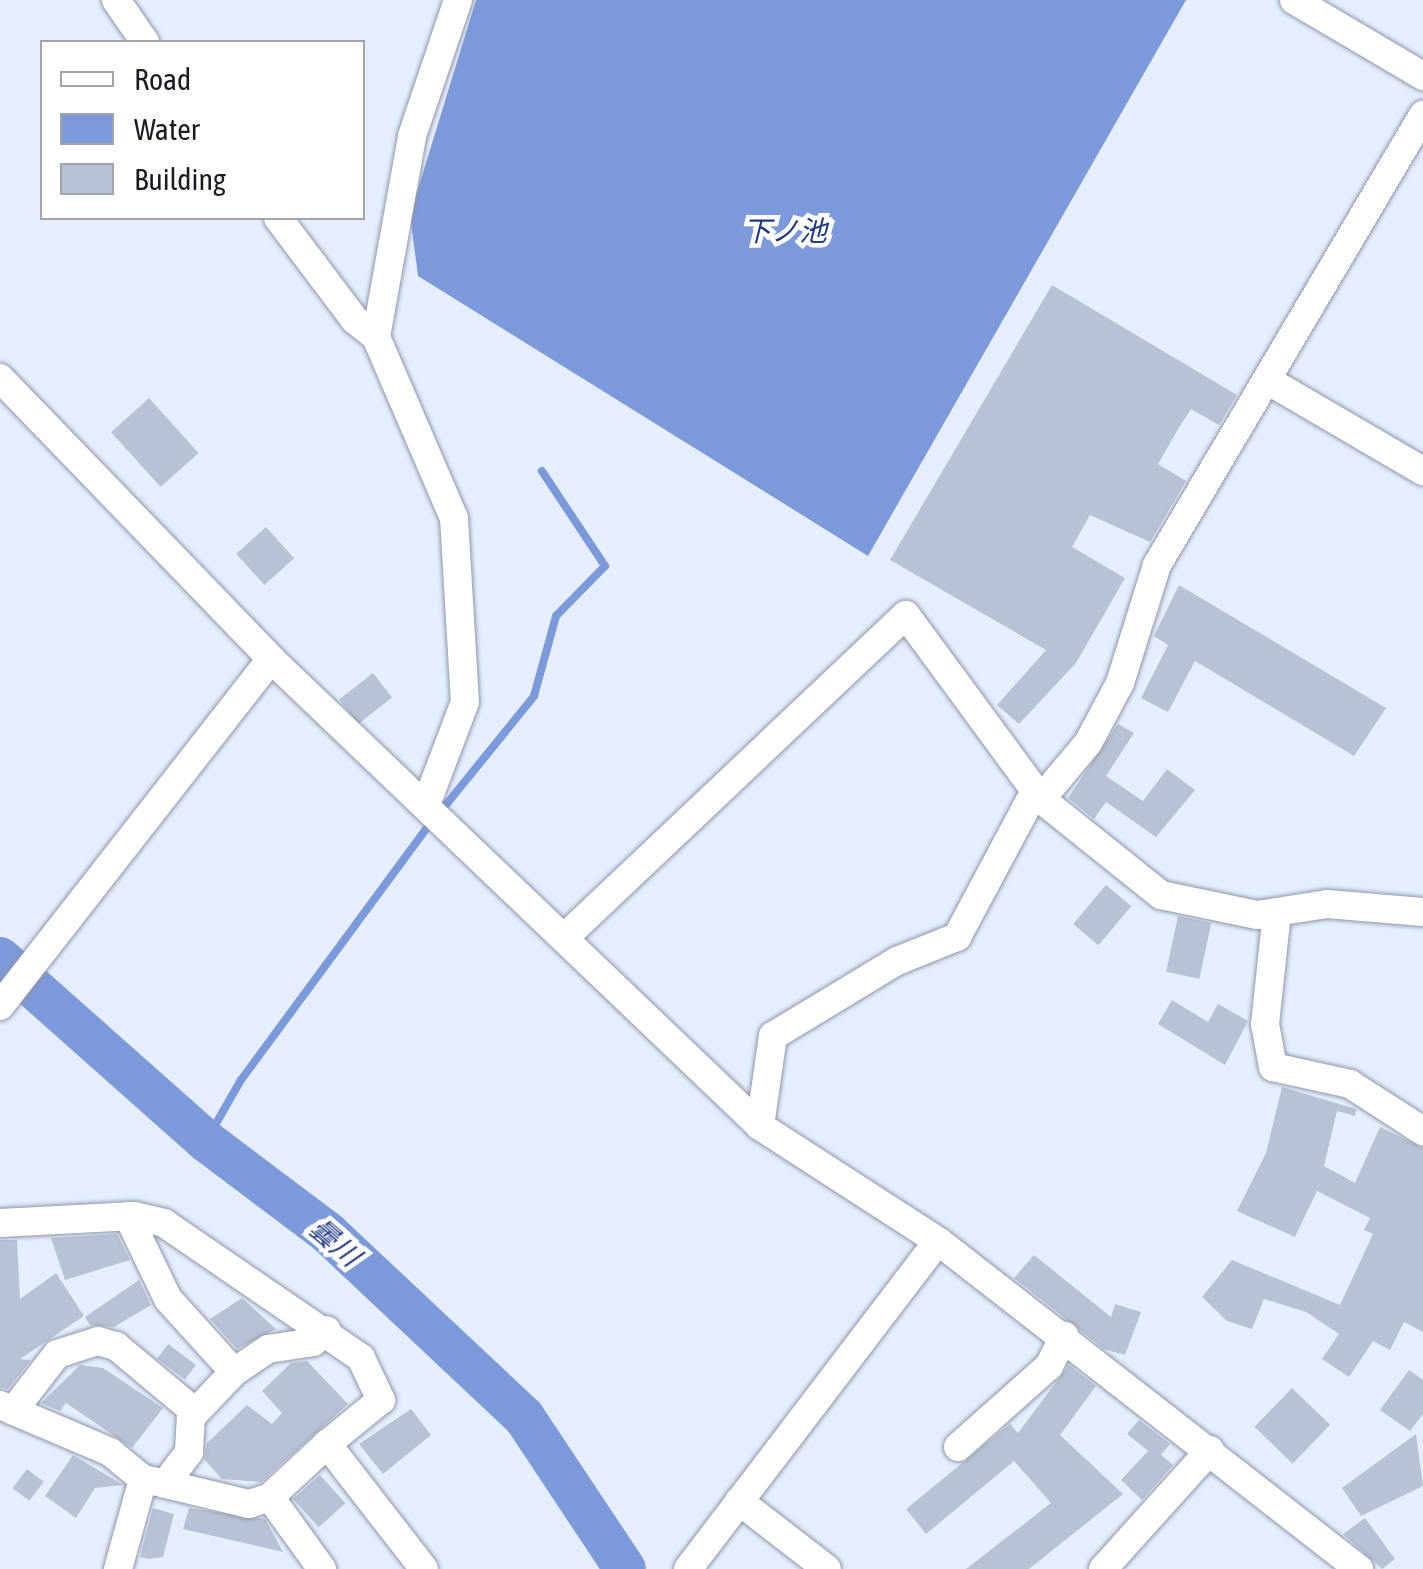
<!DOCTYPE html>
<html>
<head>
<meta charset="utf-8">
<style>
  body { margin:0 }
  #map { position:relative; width:1423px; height:1569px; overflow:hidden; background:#e6eefe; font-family:"Asap Condensed","Noto Sans JP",sans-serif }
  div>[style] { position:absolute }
  .water>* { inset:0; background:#7c99da }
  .stream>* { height:8px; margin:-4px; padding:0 4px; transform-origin:4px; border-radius:4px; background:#7c99da }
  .river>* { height:42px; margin:-21px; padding:0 21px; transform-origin:21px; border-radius:21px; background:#7c99da }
  .building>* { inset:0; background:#b9c2d5; transform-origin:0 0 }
  .roads { filter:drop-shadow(0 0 2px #8e97a9) drop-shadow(0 0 2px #8e97a9) }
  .minor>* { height:28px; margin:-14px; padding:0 14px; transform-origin:14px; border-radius:14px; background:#fff }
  span { translate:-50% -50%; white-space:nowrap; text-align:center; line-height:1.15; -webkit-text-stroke:9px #fff; paint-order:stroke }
  .water-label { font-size:28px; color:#1e3885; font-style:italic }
  .legend { position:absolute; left:40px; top:40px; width:325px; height:180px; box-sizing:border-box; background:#fff; border:2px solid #a3a4a7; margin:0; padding:12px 18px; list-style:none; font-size:30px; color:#191c23 }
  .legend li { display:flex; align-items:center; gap:20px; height:50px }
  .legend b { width:50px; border:2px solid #a3a4a7 }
</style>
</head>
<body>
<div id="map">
  <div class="water">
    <i style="clip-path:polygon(476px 0,1186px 0,868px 556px,418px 276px,410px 215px)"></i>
  </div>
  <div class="stream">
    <i style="left:441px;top:811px;width:148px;rotate:-51deg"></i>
    <i style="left:534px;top:696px;width:83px;rotate:-74.6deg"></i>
    <i style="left:556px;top:616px;width:70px;rotate:-45.6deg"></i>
    <i style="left:605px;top:566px;width:114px;rotate:-123.6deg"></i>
    <i style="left:206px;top:1141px;width:70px;rotate:-60.2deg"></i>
    <i style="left:241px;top:1080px;width:320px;rotate:-53.6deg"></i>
  </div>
  <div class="river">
    <i style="left:0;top:958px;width:276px;rotate:41.6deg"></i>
    <i style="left:206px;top:1141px;width:153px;rotate:37deg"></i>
    <i style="left:328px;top:1233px;width:269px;rotate:43.2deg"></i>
    <i style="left:524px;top:1417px;width:182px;rotate:56.4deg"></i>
  </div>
  <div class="building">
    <i style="clip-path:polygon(1052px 285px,1237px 395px,1219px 425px,1191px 409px,1180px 426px,1158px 464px,1186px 481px,1150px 542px,1090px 515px,1072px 547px,1125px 578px,1076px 663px,1019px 724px,997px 705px,1046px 650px,890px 560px)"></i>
    <i style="left:149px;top:398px;width:74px;height:51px;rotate:48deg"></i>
    <i style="left:266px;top:527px;width:42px;height:40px;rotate:48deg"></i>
    <i style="clip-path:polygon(1179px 585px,1386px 708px,1354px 756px,1195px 661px,1168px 712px,1141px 698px,1168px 645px,1154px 636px)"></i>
    <i style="left:373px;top:673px;width:31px;height:43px;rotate:52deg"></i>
    <i style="clip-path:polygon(1118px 724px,1134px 733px,1106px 776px,1143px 801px,1167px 769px,1195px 790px,1156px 837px,1106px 802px,1094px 819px,1068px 798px)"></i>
    <i style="left:1106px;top:885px;width:33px;height:51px;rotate:40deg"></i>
    <i style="left:1178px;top:916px;width:34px;height:57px;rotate:12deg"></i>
    <i style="clip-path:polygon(1172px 1000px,1208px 1022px,1218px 1004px,1248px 1021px,1225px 1065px,1158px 1024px)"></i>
    <i style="clip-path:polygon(1282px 1087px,1356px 1109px,1355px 1116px,1337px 1111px,1324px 1166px,1355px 1183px,1380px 1127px,1423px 1148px,1423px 1332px,1404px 1322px,1390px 1350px,1373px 1341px,1349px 1377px,1322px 1359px,1339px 1334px,1306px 1312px,1264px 1299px,1252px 1329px,1227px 1321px,1202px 1297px,1232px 1260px,1340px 1305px,1373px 1234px,1364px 1230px,1370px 1218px,1317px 1191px,1295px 1237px,1237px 1211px,1266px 1153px)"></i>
    <i style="clip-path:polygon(117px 1234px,130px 1260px,65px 1280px,51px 1238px)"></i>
    <i style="clip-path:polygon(0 1240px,17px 1240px,20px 1299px,56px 1273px,84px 1316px,20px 1359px,31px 1360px,8px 1389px,0 1388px)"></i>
    <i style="clip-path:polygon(1034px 1255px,1111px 1317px,1115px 1304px,1141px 1312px,1125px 1355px,1104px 1349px,1014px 1278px)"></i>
    <i style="clip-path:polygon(139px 1280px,151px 1305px,114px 1327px,90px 1325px,85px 1317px)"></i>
    <i style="clip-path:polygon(242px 1298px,276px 1329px,237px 1349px,210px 1319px)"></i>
    <i style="left:168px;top:1344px;width:35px;height:18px;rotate:37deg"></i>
    <i style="clip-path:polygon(307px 1361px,348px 1404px,261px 1482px,222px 1479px,204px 1459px,207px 1443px,247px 1405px,272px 1424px,282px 1413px,262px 1391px,291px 1363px)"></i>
    <i style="clip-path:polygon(80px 1365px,103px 1368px,163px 1408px,132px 1448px,66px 1403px,60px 1411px,41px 1403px)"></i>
    <i style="clip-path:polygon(1069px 1365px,1096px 1386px,1060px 1435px,1123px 1494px,1029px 1569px,966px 1569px,1051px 1503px,1014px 1461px,926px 1534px,906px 1509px,1010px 1424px,1018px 1433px)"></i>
    <i style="clip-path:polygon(1409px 1370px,1423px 1380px,1423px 1414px,1410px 1431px,1380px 1410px)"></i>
    <i style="left:1292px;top:1388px;width:53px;height:54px;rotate:44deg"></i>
    <i style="clip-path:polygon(411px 1409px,431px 1435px,383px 1474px,359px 1444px)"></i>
    <i style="clip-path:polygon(1139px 1420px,1170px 1444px,1161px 1455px,1173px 1465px,1142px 1500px,1121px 1480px,1148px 1451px,1127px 1434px)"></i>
    <i style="clip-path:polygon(1416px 1434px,1423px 1486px,1361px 1516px,1342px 1488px)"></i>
    <i style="clip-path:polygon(73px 1455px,123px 1485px,95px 1488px,76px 1518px,45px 1496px)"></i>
    <i style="left:27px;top:1469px;width:21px;height:24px;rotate:37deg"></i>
    <i style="left:320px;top:1475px;width:38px;height:36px;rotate:48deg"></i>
    <i style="clip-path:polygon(153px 1508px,174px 1514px,163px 1557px,149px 1559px,140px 1557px)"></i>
    <i style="clip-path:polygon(189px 1508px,265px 1519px,283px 1552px,183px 1529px)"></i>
    <i style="clip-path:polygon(1365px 1518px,1395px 1559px,1382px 1569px,1343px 1534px)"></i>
  </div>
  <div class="roads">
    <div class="minor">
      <i style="left:116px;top:0;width:51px;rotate:55.4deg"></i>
      <i style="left:1294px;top:0;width:150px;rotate:30.5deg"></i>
      <i style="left:278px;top:218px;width:128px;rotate:53deg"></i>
      <i style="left:355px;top:320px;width:27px;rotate:39deg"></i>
      <i style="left:376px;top:337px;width:197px;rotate:66.7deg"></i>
      <i style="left:454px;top:518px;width:184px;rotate:86.6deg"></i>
      <i style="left:465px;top:702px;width:107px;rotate:110.8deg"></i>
      <i style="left:376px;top:337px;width:204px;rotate:-79.8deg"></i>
      <i style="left:412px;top:136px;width:144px;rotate:-71.3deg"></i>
      <i style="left:0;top:378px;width:390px;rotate:46deg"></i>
      <i style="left:271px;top:659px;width:676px;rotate:43.68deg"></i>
      <i style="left:760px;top:1126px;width:212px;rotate:32.9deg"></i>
      <i style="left:938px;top:1241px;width:534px;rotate:37.92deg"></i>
      <i style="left:1267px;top:380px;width:181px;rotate:30.3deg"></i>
      <i style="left:1277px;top:912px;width:113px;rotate:96.1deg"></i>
      <i style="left:1265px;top:1024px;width:44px;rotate:79.5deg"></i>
      <i style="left:1273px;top:1067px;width:79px;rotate:12.4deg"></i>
      <i style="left:1350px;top:1084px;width:87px;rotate:32.8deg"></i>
      <i style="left:564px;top:938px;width:470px;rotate:-43.4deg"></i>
      <i style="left:906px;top:615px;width:228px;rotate:53.7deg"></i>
      <i style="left:1041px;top:799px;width:154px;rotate:38.7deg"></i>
      <i style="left:1161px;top:895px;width:98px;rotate:11.8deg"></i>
      <i style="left:1257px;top:915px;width:71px;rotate:-8.9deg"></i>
      <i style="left:1327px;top:904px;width:96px;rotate:4.8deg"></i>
      <i style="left:0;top:1006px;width:440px;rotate:-52deg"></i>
      <i style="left:760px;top:1126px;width:91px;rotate:-81.8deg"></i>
      <i style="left:773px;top:1036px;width:145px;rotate:-31.2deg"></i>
      <i style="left:897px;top:961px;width:65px;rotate:-21.8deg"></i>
      <i style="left:957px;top:937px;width:153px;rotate:-61.9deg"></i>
      <i style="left:1029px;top:802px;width:12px;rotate:-14deg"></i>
      <i style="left:1041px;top:799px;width:73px;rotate:-50deg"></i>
      <i style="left:1088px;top:743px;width:68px;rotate:-61.9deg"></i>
      <i style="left:1120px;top:683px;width:124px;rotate:-72.6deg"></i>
      <i style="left:1157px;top:565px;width:523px;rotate:-59.41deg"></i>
      <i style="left:128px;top:1216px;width:92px;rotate:64.3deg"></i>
      <i style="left:168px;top:1299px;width:98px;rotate:47.9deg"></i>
      <i style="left:0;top:1223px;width:134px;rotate:-3deg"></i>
      <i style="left:134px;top:1216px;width:31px;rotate:13deg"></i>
      <i style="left:164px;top:1223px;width:239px;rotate:34.4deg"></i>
      <i style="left:361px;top:1358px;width:47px;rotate:64.5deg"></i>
      <i style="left:381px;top:1400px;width:70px;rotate:140.8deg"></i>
      <i style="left:327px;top:1444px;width:158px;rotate:52.2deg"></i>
      <i style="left:0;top:1405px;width:120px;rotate:23.1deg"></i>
      <i style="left:110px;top:1452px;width:43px;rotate:39.3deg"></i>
      <i style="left:143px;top:1479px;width:93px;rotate:105.5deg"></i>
      <i style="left:13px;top:1411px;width:72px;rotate:-52.3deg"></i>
      <i style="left:57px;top:1354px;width:43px;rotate:-17.6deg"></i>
      <i style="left:98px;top:1341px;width:19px;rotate:16deg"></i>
      <i style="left:116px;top:1346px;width:103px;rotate:39.9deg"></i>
      <i style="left:958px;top:1447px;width:122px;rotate:-41.7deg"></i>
      <i style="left:1049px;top:1366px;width:34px;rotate:-63deg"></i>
      <i style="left:149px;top:1480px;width:103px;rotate:13.5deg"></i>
      <i style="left:249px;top:1504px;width:22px;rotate:-18deg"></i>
      <i style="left:270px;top:1497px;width:78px;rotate:-42.9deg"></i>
      <i style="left:165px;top:1484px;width:40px;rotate:-53deg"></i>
      <i style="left:189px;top:1452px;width:35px;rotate:-87deg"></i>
      <i style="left:191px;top:1417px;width:62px;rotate:-46.3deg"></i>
      <i style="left:234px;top:1372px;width:41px;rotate:-34.1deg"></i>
      <i style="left:268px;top:1349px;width:46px;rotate:-8.8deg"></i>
      <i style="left:313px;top:1342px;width:18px;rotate:-41deg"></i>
      <i style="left:270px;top:1497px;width:89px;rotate:54.2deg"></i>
      <i style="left:739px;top:1501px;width:111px;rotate:37.7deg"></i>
      <i style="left:688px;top:1569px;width:412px;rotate:-52.7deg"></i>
      <i style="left:1103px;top:1569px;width:160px;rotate:-48deg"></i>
    </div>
  </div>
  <div class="water-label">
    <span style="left:785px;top:231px">下ノ池</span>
    <span style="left:335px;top:1242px;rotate:41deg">曇川</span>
  </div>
  <ul class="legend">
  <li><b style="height:12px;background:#fff"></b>Road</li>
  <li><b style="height:28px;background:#7c99da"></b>Water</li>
  <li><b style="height:28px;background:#b9c2d5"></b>Building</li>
  </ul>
</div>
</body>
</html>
